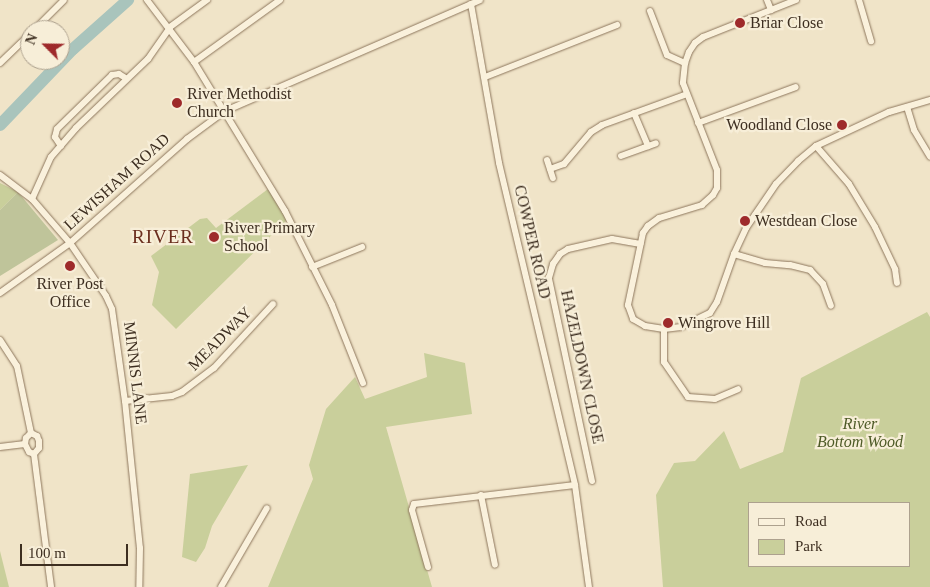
<!DOCTYPE html>
<html>
<head>
<meta charset="utf-8">
<style>
  body { margin:0 }
  #map { position:relative; width:930px; height:587px; overflow:hidden; background:#f0e4c8; font-family:"Times New Roman",serif }
  div>[style] { position:absolute }
  .green>* { inset:0; background:#c9cf9b }
  .cemetery>* { inset:0; background:#bfc49a }
  .river>* { height:12px; margin:-6px; padding:0 6px; transform-origin:6px; border-radius:6px; background:#a9c4bc }
  .roads { filter:drop-shadow(0 0 1px #8d765c) drop-shadow(0 0 1px #8d765c) }
  .minor>* { height:6px; margin:-3px; padding:0 3px; transform-origin:3px; border-radius:3px; background:#faf1dc }
  .dots>* { width:14px; height:14px; translate:-50% -50%; box-sizing:border-box; border:2px solid #f7eed8; border-radius:50% }
  span { translate:-50% -50%; white-space:nowrap; text-align:center; line-height:1.15; -webkit-text-stroke:4.5px #f7eed8; paint-order:stroke }
  .poi-label { font-size:16px; color:#3d2e20 }
  .left { translate:0 -50%; text-align:left }
  .right { translate:-100% -50%; text-align:right }
  .street-label { font-size:16px; color:#3d2e20 }
  .park-label { font-size:16px; color:#4d5a26; font-style:italic }
  .quarter-label { font-size:19px; color:#6b2e1e; letter-spacing:1px }
  .legend { position:absolute; left:748px; top:502px; width:162px; height:65px; box-sizing:border-box; background:#f7eed8; border:1px solid #ada18e; margin:0; padding:6px 9px; list-style:none; font-size:15px; color:#3d2e20 }
  .legend li { display:flex; align-items:center; gap:10px; height:25px }
  .legend b { width:25px; border:1px solid #ada18e }
  .north { position:absolute; left:20px; top:20px; width:50px; height:50px; box-sizing:border-box; background:#f7eed8; border:1px solid #ada18e; border-radius:50%; rotate:293deg; font-size:14px; font-weight:700; line-height:20px; text-align:center; color:#3d2e20 }
  .north::after { content:''; display:block; margin:auto; width:18px; height:22px; background:#9e2a2b; clip-path:polygon(50% 0,100% 100%,50% 72%,0 100%) }
  .scale { position:absolute; left:20px; top:544px; width:108px; height:22px; box-sizing:border-box; border:2px solid #3d2e20; border-top:0; padding-left:6px; font-size:15px; line-height:18px; white-space:nowrap; color:#3d2e20; -webkit-text-stroke:4px #f7eed8; paint-order:stroke }
</style>
</head>
<body>
<div id="map">
  <div class="green">
    <i style="clip-path:polygon(0 183px,18px 192px,0 210px)"></i>
    <i style="clip-path:polygon(268px 189px,287px 220px,176px 329px,152px 305px,159px 272px,151px 256px,200px 219px,207px 218px,216px 228px)"></i>
    <i style="clip-path:polygon(evenodd,927px 312px,930px 317px,930px 587px,663px 587px,656px 495px,674px 463px,695px 461px,724px 431px,740px 469px,783px 452px,801px 378px,927px 312px,749px 503px,909px 503px,909px 566px,749px 566px,749px 503px)"></i>
    <i style="clip-path:polygon(424px 353px,465px 363px,472px 414px,386px 427px,432px 587px,268px 587px,313px 479px,309px 465px,326px 409px,355px 377px,365px 399px,427px 377px)"></i>
    <i style="clip-path:polygon(248px 465px,212px 526px,205px 548px,196px 562px,182px 557px,190px 474px)"></i>
    <i style="clip-path:polygon(0 551px,9px 587px,0 587px)"></i>
  </div>
  <div class="cemetery">
    <i style="clip-path:polygon(18px 192px,58px 240px,0 276px,0 210px)"></i>
  </div>
  <div class="river">
    <i style="left:0;top:125px;width:105px;rotate:-46.2deg"></i>
    <i style="left:73px;top:49px;width:74px;rotate:-41.7deg"></i>
  </div>
  <div class="roads">
    <div class="minor">
      <i style="left:147px;top:0;width:78px;rotate:52.8deg"></i>
      <i style="left:194px;top:62px;width:175px;rotate:58.6deg"></i>
      <i style="left:285px;top:211px;width:105px;rotate:63.4deg"></i>
      <i style="left:332px;top:305px;width:84px;rotate:68.3deg"></i>
      <i style="left:767px;top:0;width:11px;rotate:68deg"></i>
      <i style="left:796px;top:0;width:100px;rotate:158.3deg"></i>
      <i style="left:703px;top:37px;width:10px;rotate:143deg"></i>
      <i style="left:695px;top:43px;width:11px;rotate:124deg"></i>
      <i style="left:689px;top:52px;width:12px;rotate:110deg"></i>
      <i style="left:685px;top:63px;width:20px;rotate:96deg"></i>
      <i style="left:683px;top:83px;width:93px;rotate:68.7deg"></i>
      <i style="left:717px;top:170px;width:18px;rotate:90deg"></i>
      <i style="left:717px;top:188px;width:8px;rotate:120deg"></i>
      <i style="left:713px;top:195px;width:15px;rotate:138deg"></i>
      <i style="left:702px;top:205px;width:45px;rotate:163.2deg"></i>
      <i style="left:659px;top:218px;width:14px;rotate:144deg"></i>
      <i style="left:648px;top:226px;width:9px;rotate:126deg"></i>
      <i style="left:643px;top:233px;width:74px;rotate:101.8deg"></i>
      <i style="left:628px;top:305px;width:15px;rotate:70deg"></i>
      <i style="left:633px;top:319px;width:14px;rotate:30deg"></i>
      <i style="left:645px;top:326px;width:19px;rotate:9deg"></i>
      <i style="left:664px;top:329px;width:17px;rotate:-7deg"></i>
      <i style="left:681px;top:327px;width:32px;rotate:-26deg"></i>
      <i style="left:710px;top:313px;width:13px;rotate:-58deg"></i>
      <i style="left:717px;top:302px;width:51px;rotate:-70.5deg"></i>
      <i style="left:734px;top:254px;width:29px;rotate:-65deg"></i>
      <i style="left:746px;top:228px;width:53px;rotate:-55.7deg"></i>
      <i style="left:776px;top:184px;width:32px;rotate:-46deg"></i>
      <i style="left:798px;top:161px;width:23px;rotate:-40deg"></i>
      <i style="left:816px;top:146px;width:81px;rotate:-25deg"></i>
      <i style="left:889px;top:112px;width:43px;rotate:-16.3deg"></i>
      <i style="left:859px;top:0;width:43px;rotate:73.7deg"></i>
      <i style="left:471px;top:4px;width:161px;rotate:80deg"></i>
      <i style="left:499px;top:163px;width:331px;rotate:76.7deg"></i>
      <i style="left:575px;top:485px;width:103px;rotate:82.2deg"></i>
      <i style="left:650px;top:11px;width:47px;rotate:68.9deg"></i>
      <i style="left:667px;top:55px;width:20px;rotate:24deg"></i>
      <i style="left:34px;top:30px;width:42px;rotate:-45deg"></i>
      <i style="left:194px;top:62px;width:106px;rotate:-35.8deg"></i>
      <i style="left:0;top:63px;width:42px;rotate:-44deg"></i>
      <i style="left:485px;top:77px;width:142px;rotate:-21.5deg"></i>
      <i style="left:907px;top:107px;width:24px;rotate:73deg"></i>
      <i style="left:914px;top:130px;width:31px;rotate:59deg"></i>
      <i style="left:634px;top:113px;width:36px;rotate:67deg"></i>
      <i style="left:698px;top:123px;width:104px;rotate:-20.2deg"></i>
      <i style="left:61px;top:146px;width:11px;rotate:-124deg"></i>
      <i style="left:55px;top:137px;width:8px;rotate:-76deg"></i>
      <i style="left:57px;top:129px;width:77px;rotate:-44.5deg"></i>
      <i style="left:112px;top:75px;width:7px;rotate:-8deg"></i>
      <i style="left:119px;top:74px;width:9px;rotate:32deg"></i>
      <i style="left:816px;top:146px;width:50px;rotate:49deg"></i>
      <i style="left:849px;top:184px;width:50px;rotate:58.8deg"></i>
      <i style="left:875px;top:227px;width:47px;rotate:64.5deg"></i>
      <i style="left:895px;top:269px;width:14px;rotate:82deg"></i>
      <i style="left:621px;top:156px;width:37px;rotate:-20deg"></i>
      <i style="left:547px;top:160px;width:19px;rotate:72deg"></i>
      <i style="left:550px;top:169px;width:15px;rotate:-20deg"></i>
      <i style="left:564px;top:164px;width:42px;rotate:-49.8deg"></i>
      <i style="left:591px;top:132px;width:13px;rotate:-32deg"></i>
      <i style="left:602px;top:125px;width:90px;rotate:-20deg"></i>
      <i style="left:0;top:175px;width:40px;rotate:37deg"></i>
      <i style="left:32px;top:199px;width:58px;rotate:49.2deg"></i>
      <i style="left:70px;top:243px;width:64px;rotate:55.8deg"></i>
      <i style="left:106px;top:296px;width:14px;rotate:65deg"></i>
      <i style="left:112px;top:309px;width:93px;rotate:82deg"></i>
      <i style="left:125px;top:401px;width:148px;rotate:84.2deg"></i>
      <i style="left:140px;top:548px;width:39px;rotate:91deg"></i>
      <i style="left:32px;top:199px;width:46px;rotate:-65.7deg"></i>
      <i style="left:51px;top:157px;width:38px;rotate:-49deg"></i>
      <i style="left:76px;top:128px;width:100px;rotate:-43.8deg"></i>
      <i style="left:148px;top:59px;width:39px;rotate:-55deg"></i>
      <i style="left:170px;top:27px;width:46px;rotate:-36.1deg"></i>
      <i style="left:734px;top:254px;width:32px;rotate:16deg"></i>
      <i style="left:765px;top:263px;width:25px;rotate:5deg"></i>
      <i style="left:790px;top:265px;width:21px;rotate:14deg"></i>
      <i style="left:810px;top:270px;width:19px;rotate:47deg"></i>
      <i style="left:823px;top:284px;width:23px;rotate:70deg"></i>
      <i style="left:312px;top:267px;width:54px;rotate:-21.8deg"></i>
      <i style="left:0;top:293px;width:86px;rotate:-35.5deg"></i>
      <i style="left:70px;top:243px;width:157px;rotate:-41.6deg"></i>
      <i style="left:187px;top:139px;width:47px;rotate:-36.4deg"></i>
      <i style="left:225px;top:111px;width:278px;rotate:-23.5deg"></i>
      <i style="left:664px;top:329px;width:33px;rotate:90deg"></i>
      <i style="left:664px;top:362px;width:42px;rotate:55.6deg"></i>
      <i style="left:688px;top:397px;width:27px;rotate:4deg"></i>
      <i style="left:715px;top:399px;width:25px;rotate:-23deg"></i>
      <i style="left:0;top:340px;width:31px;rotate:57deg"></i>
      <i style="left:17px;top:366px;width:68px;rotate:78.2deg"></i>
      <i style="left:125px;top:401px;width:47px;rotate:-6.1deg"></i>
      <i style="left:172px;top:396px;width:11px;rotate:-22deg"></i>
      <i style="left:182px;top:392px;width:40px;rotate:-37deg"></i>
      <i style="left:214px;top:368px;width:87px;rotate:-47.3deg"></i>
      <i style="left:31px;top:433px;width:7px;rotate:27deg"></i>
      <i style="left:37px;top:436px;width:5px;rotate:68deg"></i>
      <i style="left:39px;top:441px;width:7px;rotate:90deg"></i>
      <i style="left:39px;top:448px;width:8px;rotate:130deg"></i>
      <i style="left:34px;top:454px;width:5px;rotate:-158deg"></i>
      <i style="left:29px;top:452px;width:9px;rotate:-117deg"></i>
      <i style="left:25px;top:444px;width:6px;rotate:-81deg"></i>
      <i style="left:26px;top:438px;width:7px;rotate:-45deg"></i>
      <i style="left:0;top:447px;width:25px;rotate:-7deg"></i>
      <i style="left:34px;top:454px;width:134px;rotate:82.7deg"></i>
      <i style="left:592px;top:481px;width:208px;rotate:-102deg"></i>
      <i style="left:549px;top:278px;width:15px;rotate:-74deg"></i>
      <i style="left:553px;top:264px;width:12px;rotate:-55deg"></i>
      <i style="left:560px;top:254px;width:9px;rotate:-32deg"></i>
      <i style="left:568px;top:249px;width:45px;rotate:-12.8deg"></i>
      <i style="left:612px;top:239px;width:29px;rotate:10deg"></i>
      <i style="left:481px;top:495px;width:71px;rotate:78.7deg"></i>
      <i style="left:428px;top:567px;width:59px;rotate:-105.7deg"></i>
      <i style="left:412px;top:510px;width:6px;rotate:-72deg"></i>
      <i style="left:414px;top:504px;width:162px;rotate:-6.7deg"></i>
      <i style="left:221px;top:587px;width:91px;rotate:-59.8deg"></i>
    </div>
  </div>
  <div class="dots">
    <i style="left:740px;top:23px;background:#9e2a2b"></i>
    <i style="left:177px;top:103px;background:#9e2a2b"></i>
    <i style="left:842px;top:125px;background:#9e2a2b"></i>
    <i style="left:745px;top:221px;background:#9e2a2b"></i>
    <i style="left:214px;top:237px;background:#9e2a2b"></i>
    <i style="left:70px;top:266px;background:#9e2a2b"></i>
    <i style="left:668px;top:323px;background:#9e2a2b"></i>
  </div>
  <div class="poi-label">
    <span class="left" style="left:750px;top:23px">Briar Close</span>
    <span class="left" style="left:187px;top:103px">River Methodist<br>Church</span>
    <span class="right" style="left:832px;top:125px">Woodland Close</span>
    <span class="left" style="left:755px;top:221px">Westdean Close</span>
    <span class="left" style="left:224px;top:237px">River Primary<br>School</span>
    <span style="left:70px;top:293px">River Post<br>Office</span>
    <span class="left" style="left:678px;top:323px">Wingrove Hill</span>
  </div>
  <div class="street-label">
    <span style="left:117px;top:182px;rotate:-42deg">LEWISHAM ROAD</span>
    <span style="left:532px;top:242px;rotate:77deg">COWPER ROAD</span>
    <span style="left:220px;top:339px;rotate:-45deg">MEADWAY</span>
    <span style="left:582px;top:367px;rotate:78deg">HAZELDOWN CLOSE</span>
    <span style="left:135px;top:373px;rotate:83deg">MINNIS LANE</span>
  </div>
  <div class="park-label">
    <span style="left:860px;top:433px">River<br>Bottom Wood</span>
  </div>
  <div class="quarter-label">
    <span style="left:163px;top:237px">RIVER</span>
  </div>
  <ul class="legend">
  <li><b style="height:6px;background:#faf1dc"></b>Road</li>
  <li><b style="height:14px;background:#c9cf9b"></b>Park</li>
  </ul>
  <div class="north">N</div>
  <div class="scale">100 m</div>
</div>
</body>
</html>
